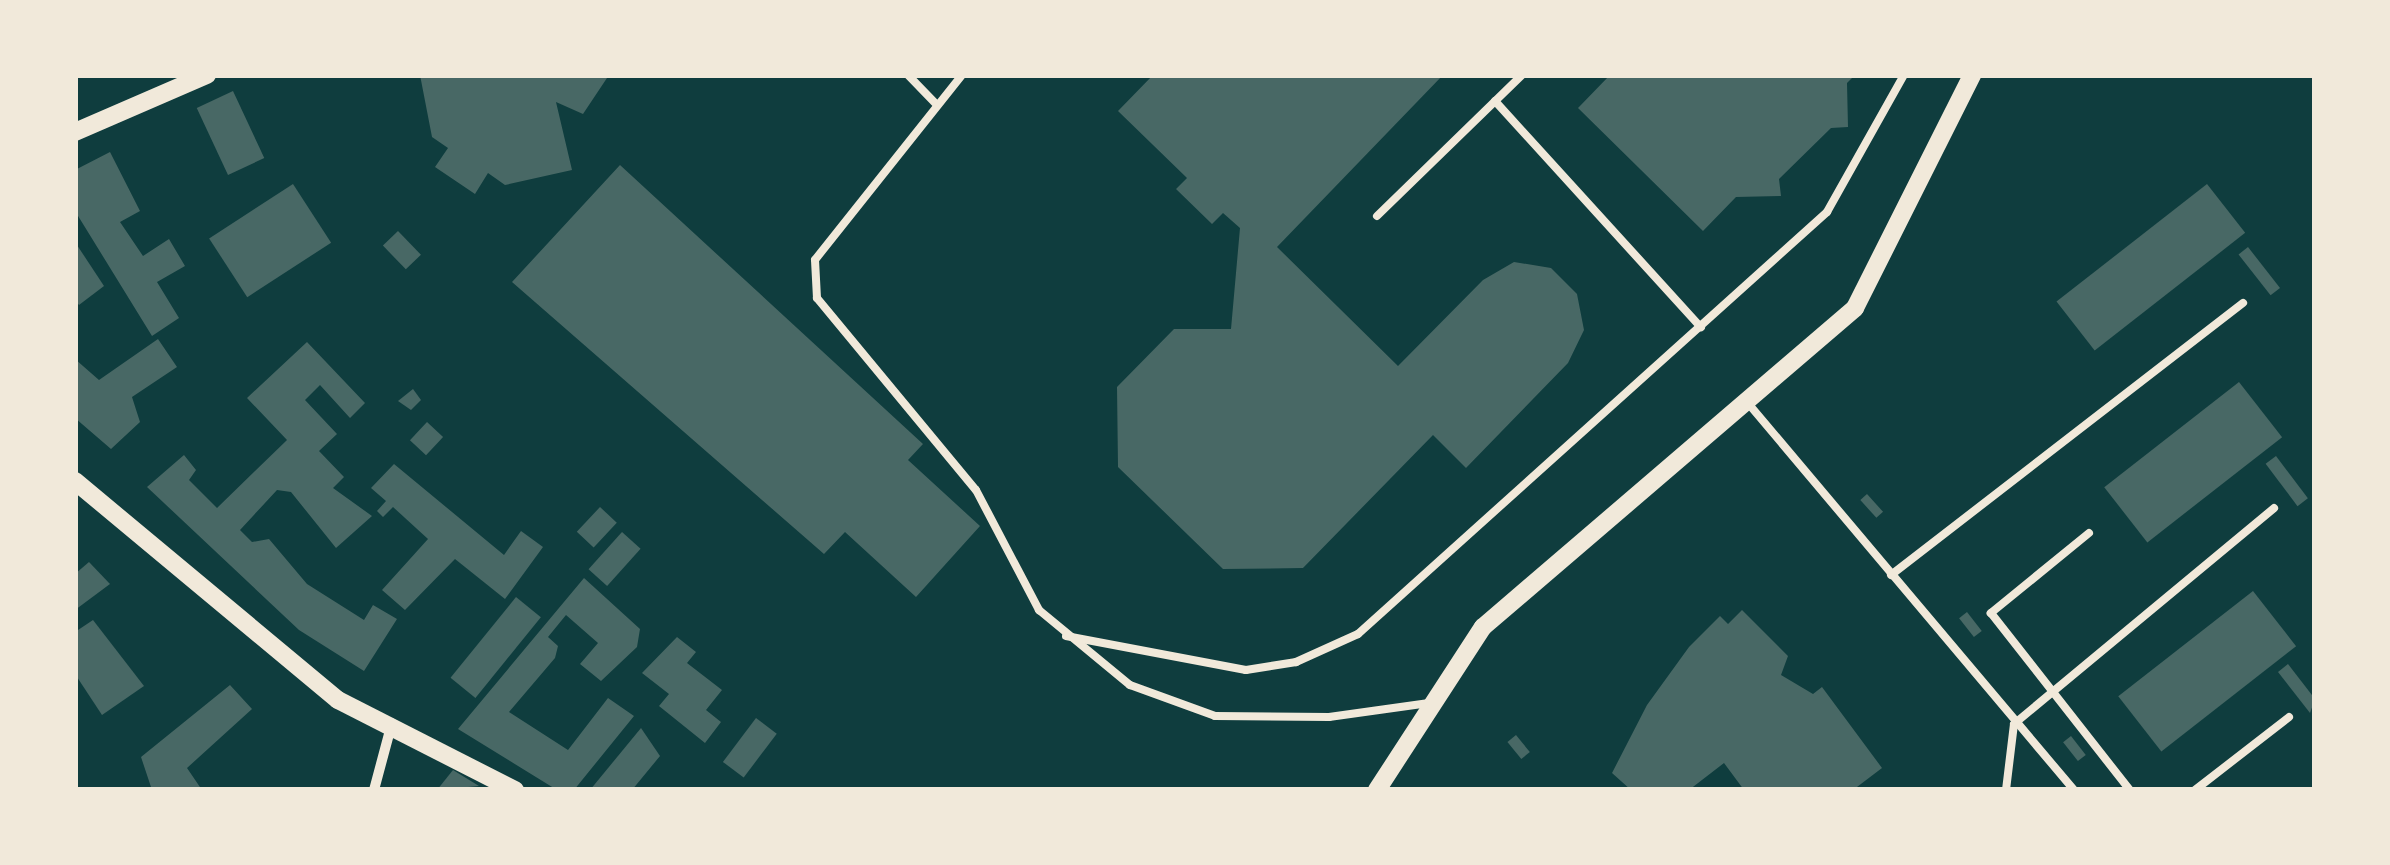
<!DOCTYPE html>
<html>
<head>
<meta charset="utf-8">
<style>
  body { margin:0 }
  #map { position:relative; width:2390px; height:865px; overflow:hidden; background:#0f3d3e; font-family:"Titillium Web",sans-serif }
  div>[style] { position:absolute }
  .building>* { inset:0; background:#486865; transform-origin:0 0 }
  .service>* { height:8px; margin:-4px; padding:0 4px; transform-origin:4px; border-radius:4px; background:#f1e9da }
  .minor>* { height:10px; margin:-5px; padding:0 5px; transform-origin:5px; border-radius:5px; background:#f1e9da }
  .tertiary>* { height:18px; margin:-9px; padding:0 9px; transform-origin:9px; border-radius:9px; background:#f1e9da }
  span { translate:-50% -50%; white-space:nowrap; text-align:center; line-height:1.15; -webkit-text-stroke:9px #f1e9da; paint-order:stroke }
  .frame { position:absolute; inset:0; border:78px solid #f1e9da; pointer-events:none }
</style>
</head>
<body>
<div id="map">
  <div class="building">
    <i style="clip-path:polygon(420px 75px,609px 75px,583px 114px,556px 102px,572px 170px,505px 185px,488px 173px,475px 194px,435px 167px,448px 148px,432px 137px)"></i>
    <i style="clip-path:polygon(1153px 75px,1443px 75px,1277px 247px,1398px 366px,1483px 280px,1514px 262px,1551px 268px,1577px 294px,1584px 330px,1568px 363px,1466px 468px,1433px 435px,1303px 568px,1223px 569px,1118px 467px,1117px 387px,1174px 329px,1231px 329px,1240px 228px,1223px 213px,1212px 224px,1176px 189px,1187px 178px,1118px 111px)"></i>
    <i style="clip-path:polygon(1610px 75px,1855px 75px,1847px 83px,1848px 127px,1831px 128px,1779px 179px,1781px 196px,1736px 197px,1703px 231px,1578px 108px)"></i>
    <i style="left:233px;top:91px;width:74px;height:40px;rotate:65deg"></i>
    <i style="clip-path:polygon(110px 152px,140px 211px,120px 222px,143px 256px,169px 239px,185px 266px,157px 282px,179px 318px,152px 336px,75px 211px,75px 170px)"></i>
    <i style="clip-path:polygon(620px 165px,923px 444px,908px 460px,980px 526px,916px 597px,845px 532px,824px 554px,512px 282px)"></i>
    <i style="left:293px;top:184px;width:70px;height:100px;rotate:57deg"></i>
    <i style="left:2207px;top:184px;width:62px;height:191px;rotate:52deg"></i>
    <i style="left:398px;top:231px;width:33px;height:21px;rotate:46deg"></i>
    <i style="clip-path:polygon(75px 242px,104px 286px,79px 305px,75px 300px)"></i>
    <i style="left:2248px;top:247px;width:52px;height:12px;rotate:52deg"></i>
    <i style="clip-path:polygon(158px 339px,177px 367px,132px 397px,140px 422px,111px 449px,75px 418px,75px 359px,99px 380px)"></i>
    <i style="clip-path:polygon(307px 342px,365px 403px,350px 418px,320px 385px,305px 400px,337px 434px,319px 451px,344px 477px,333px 488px,372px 516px,336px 548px,291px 492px,277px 490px,240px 530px,252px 542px,269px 539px,307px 584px,364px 620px,373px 605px,397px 619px,364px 671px,299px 630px,147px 487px,184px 455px,196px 470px,189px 480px,217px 508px,287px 440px,247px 398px)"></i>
    <i style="left:2239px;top:382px;width:70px;height:171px;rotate:52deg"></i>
    <i style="clip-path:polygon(413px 389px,421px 400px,411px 410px,398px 401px)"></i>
    <i style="left:427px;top:422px;width:22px;height:25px;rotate:43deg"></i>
    <i style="left:2276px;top:456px;width:53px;height:13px;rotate:53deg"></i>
    <i style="clip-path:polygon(394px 464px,504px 555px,521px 531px,543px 547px,505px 599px,455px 559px,405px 610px,382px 590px,428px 539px,393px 507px,383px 517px,377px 511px,386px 501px,371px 488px)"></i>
    <i style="left:1867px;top:494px;width:24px;height:9px;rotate:48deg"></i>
    <i style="left:600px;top:507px;width:23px;height:34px;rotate:43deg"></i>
    <i style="left:622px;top:532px;width:25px;height:50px;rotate:42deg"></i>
    <i style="clip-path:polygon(89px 562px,110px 584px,75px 610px,75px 574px)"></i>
    <i style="clip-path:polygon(584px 578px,640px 629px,637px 647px,601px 681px,580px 664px,598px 643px,566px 615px,548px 637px,558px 646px,555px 658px,509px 712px,568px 750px,608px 698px,634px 716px,574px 790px,557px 790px,458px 729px)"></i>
    <i style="left:2253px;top:591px;width:70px;height:171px;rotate:52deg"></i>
    <i style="left:516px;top:597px;width:32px;height:104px;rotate:39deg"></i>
    <i style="clip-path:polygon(1742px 610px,1788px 656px,1781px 675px,1813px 694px,1822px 687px,1882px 768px,1853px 790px,1744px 790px,1724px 763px,1689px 790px,1631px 790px,1612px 773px,1647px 705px,1689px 647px,1720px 616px,1728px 624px)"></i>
    <i style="left:1967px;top:612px;width:24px;height:10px;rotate:52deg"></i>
    <i style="clip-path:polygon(93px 620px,144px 686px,102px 715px,75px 674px,75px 632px)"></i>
    <i style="clip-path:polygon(677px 637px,696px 652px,687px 663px,722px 690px,706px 710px,721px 722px,705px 743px,659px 706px,669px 694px,642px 673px)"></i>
    <i style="clip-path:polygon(2288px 664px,2315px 699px,2310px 713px,2278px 672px)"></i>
    <i style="clip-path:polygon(230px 685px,252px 709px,187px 768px,202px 790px,152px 790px,141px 757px)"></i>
    <i style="left:756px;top:718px;width:26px;height:55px;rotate:37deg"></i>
    <i style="clip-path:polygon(641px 728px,660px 756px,632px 790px,590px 790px)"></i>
    <i style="left:1516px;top:735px;width:22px;height:11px;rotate:51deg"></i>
    <i style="left:2071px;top:736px;width:24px;height:10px;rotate:52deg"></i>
    <i style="clip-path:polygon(453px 770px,479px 786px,437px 790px)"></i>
  </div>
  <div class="service">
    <i style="left:908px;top:75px;width:39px;rotate:46deg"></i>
    <i style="left:962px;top:75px;width:236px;rotate:128.5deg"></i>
    <i style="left:815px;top:260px;width:38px;rotate:87deg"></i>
    <i style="left:817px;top:298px;width:249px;rotate:50.4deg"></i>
    <i style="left:976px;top:490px;width:136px;rotate:62.3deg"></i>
    <i style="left:1039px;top:610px;width:118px;rotate:39.5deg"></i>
    <i style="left:1130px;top:685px;width:90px;rotate:20deg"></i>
    <i style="left:1215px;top:716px;width:114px;rotate:0.5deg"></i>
    <i style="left:1329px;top:717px;width:101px;rotate:-8deg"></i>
    <i style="left:1495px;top:101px;width:306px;rotate:47.7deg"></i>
    <i style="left:1377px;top:216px;width:202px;rotate:-44.2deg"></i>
    <i style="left:1747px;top:402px;width:507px;rotate:49.88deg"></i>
    <i style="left:2089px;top:533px;width:127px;rotate:140.8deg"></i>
    <i style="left:1991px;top:613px;width:225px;rotate:51.9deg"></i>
    <i style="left:1891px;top:575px;width:445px;rotate:-37.7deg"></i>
    <i style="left:1066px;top:636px;width:183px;rotate:10.7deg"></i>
    <i style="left:1246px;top:670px;width:51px;rotate:-9.1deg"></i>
    <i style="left:1296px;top:662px;width:68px;rotate:-24.3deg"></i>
    <i style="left:1358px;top:634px;width:631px;rotate:-41.98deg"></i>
    <i style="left:1827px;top:212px;width:157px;rotate:-60.7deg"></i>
    <i style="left:2014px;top:724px;width:338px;rotate:-39.7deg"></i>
    <i style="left:2006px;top:790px;width:66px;rotate:-83.1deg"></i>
    <i style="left:2195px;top:790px;width:119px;rotate:-37.8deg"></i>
  </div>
  <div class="minor">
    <i style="left:374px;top:790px;width:69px;rotate:-75deg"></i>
  </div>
  <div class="tertiary">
    <i style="left:75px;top:132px;width:144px;rotate:-23.4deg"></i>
    <i style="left:75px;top:481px;width:342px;rotate:39.8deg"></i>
    <i style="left:338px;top:700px;width:199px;rotate:27deg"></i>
    <i style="left:1377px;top:790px;width:194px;rotate:-57deg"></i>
    <i style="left:1483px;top:627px;width:490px;rotate:-40.6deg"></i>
    <i style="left:1855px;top:308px;width:261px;rotate:-63.3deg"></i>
  </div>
  <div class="frame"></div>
</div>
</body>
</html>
